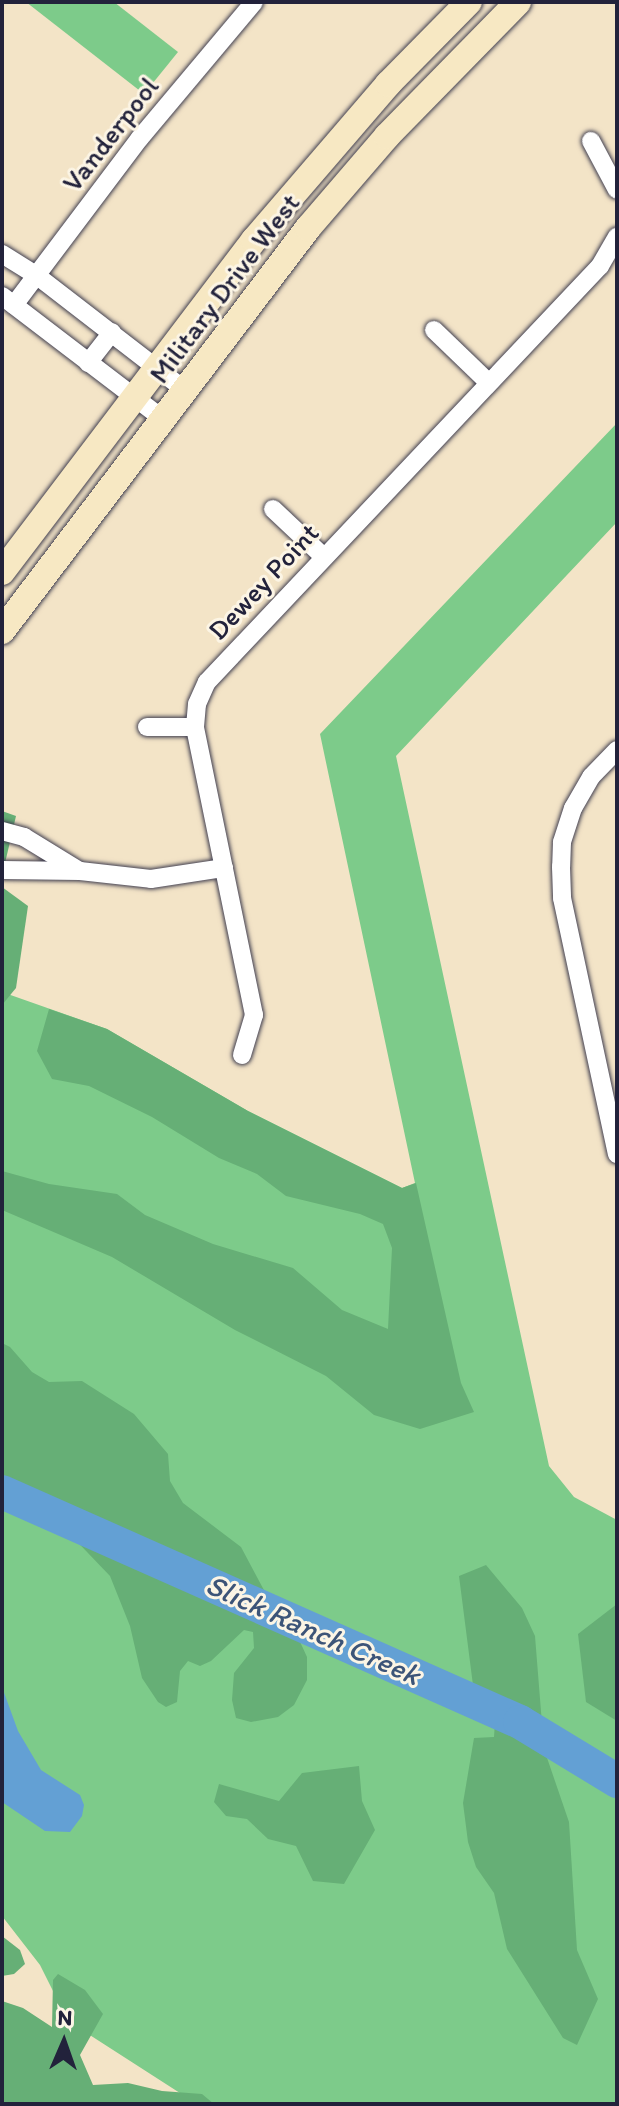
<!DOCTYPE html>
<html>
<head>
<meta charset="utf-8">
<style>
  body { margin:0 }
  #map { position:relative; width:619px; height:2106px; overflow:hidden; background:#f3e4c7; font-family:Itim,sans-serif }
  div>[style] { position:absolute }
  .green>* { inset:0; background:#7dcb8a }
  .forest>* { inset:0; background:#66af76 }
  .water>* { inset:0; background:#63a0d4 }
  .river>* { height:34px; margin:-17px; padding:0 17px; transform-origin:17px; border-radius:17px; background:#63a0d4 }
  .roads { filter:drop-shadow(0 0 2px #413f50) drop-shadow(0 0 2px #413f50) }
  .minor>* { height:18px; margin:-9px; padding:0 9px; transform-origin:9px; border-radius:9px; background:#fff }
  .secondary>* { height:26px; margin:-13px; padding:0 13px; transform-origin:13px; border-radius:13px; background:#f7e8c3 }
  span { translate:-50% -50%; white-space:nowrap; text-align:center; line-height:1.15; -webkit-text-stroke:6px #fcf5e5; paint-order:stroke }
  .street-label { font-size:28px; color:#22223b }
  .water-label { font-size:30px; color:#3c5478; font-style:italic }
  .frame { position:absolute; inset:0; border:4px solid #22223b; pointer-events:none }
  .north { position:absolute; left:24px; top:2002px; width:80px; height:80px; -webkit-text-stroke:6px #fcf5e5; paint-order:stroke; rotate:2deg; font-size:22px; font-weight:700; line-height:32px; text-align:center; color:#22223b }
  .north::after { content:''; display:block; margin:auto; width:28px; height:36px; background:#22223b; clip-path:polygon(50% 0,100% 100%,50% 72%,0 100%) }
</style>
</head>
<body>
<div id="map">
  <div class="green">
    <i style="clip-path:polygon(26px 2px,114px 2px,178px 52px,144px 94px)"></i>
    <i style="clip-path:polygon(617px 423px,617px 522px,396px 756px,549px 1466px,574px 1497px,617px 1520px,617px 2104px,197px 2104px,68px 2021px,40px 1965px,2px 1916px,2px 992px,107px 1029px,248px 1111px,402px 1188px,415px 1183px,320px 734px)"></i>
  </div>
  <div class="forest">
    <i style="clip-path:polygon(2px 811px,16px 816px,2px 876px)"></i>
    <i style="clip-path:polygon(2px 887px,28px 906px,16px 988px,2px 1005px)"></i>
    <i style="clip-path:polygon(49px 1009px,107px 1029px,248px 1111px,402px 1188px,416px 1183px,461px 1383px,474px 1412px,420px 1429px,374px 1415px,326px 1376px,235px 1330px,112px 1257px,2px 1210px,2px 1171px,49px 1184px,117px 1194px,145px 1215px,213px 1244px,293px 1268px,342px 1310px,388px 1329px,392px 1248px,383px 1224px,360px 1214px,286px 1196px,257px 1174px,219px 1158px,152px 1117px,89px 1086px,52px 1079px,37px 1051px)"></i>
    <i style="clip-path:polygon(2px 1343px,10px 1347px,32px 1372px,49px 1382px,82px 1381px,134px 1414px,168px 1454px,170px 1481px,183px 1503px,241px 1547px,273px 1607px,296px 1633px,307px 1657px,307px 1680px,294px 1705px,278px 1717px,251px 1722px,236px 1718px,232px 1700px,234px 1673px,254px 1648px,253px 1632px,244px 1630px,211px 1661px,200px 1666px,188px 1661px,180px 1671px,177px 1702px,166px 1707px,158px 1702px,142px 1678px,130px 1626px,110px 1576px,65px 1529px,50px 1519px,36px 1511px,2px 1505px)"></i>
    <i style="clip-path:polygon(486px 1565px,522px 1608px,535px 1636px,544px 1749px,569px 1822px,577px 1950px,598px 1999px,577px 2045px,563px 2038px,507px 1949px,494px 1893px,476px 1867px,468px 1842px,463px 1803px,474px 1738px,494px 1737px,496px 1707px,474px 1693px,459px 1576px)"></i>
    <i style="clip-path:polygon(617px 1604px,617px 1721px,586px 1702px,578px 1634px)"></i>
    <i style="clip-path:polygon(359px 1766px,362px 1801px,375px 1830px,344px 1884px,313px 1881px,296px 1846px,268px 1839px,247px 1819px,226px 1816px,214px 1802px,219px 1784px,279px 1801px,302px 1773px)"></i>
    <i style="clip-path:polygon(2px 1936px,20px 1950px,25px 1964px,14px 1974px,2px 1976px)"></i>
    <i style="clip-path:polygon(58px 1974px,85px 1990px,103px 2014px,80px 2055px,93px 2085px,128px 2083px,162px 2091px,202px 2094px,214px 2104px,2px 2104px,2px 2001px,23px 2008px,52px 2027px,53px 1980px)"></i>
  </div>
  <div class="water">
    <i style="clip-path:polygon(2px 1687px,18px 1731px,41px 1770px,80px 1795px,84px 1805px,82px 1816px,70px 1832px,45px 1831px,2px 1802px)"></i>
  </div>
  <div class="river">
    <i style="left:2px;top:1492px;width:567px;rotate:23.94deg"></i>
    <i style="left:520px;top:1722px;width:114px;rotate:31.3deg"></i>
  </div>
  <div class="roads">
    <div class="minor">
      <i style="left:591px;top:141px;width:55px;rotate:62deg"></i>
      <i style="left:2px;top:254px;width:40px;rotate:32deg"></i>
      <i style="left:36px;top:275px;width:190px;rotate:37.7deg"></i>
      <i style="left:2px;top:296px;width:204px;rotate:37.4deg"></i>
      <i style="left:14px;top:305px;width:209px;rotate:-53deg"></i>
      <i style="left:140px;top:138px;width:177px;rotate:-50deg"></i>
      <i style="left:434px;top:330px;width:76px;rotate:43.9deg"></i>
      <i style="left:88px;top:363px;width:39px;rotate:-52deg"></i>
      <i style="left:273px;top:509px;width:70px;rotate:43.3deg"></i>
      <i style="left:147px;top:727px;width:48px"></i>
      <i style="left:617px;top:750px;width:37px;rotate:134deg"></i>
      <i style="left:591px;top:777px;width:36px;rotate:120deg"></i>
      <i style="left:573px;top:808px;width:36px;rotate:108deg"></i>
      <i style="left:562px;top:842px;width:25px;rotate:92deg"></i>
      <i style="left:561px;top:867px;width:31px;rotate:88deg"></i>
      <i style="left:562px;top:898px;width:262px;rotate:77.9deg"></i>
      <i style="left:2px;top:831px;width:23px;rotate:15deg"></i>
      <i style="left:24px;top:837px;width:63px;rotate:31.4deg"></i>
      <i style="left:2px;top:870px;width:78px;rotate:0.7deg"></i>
      <i style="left:80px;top:871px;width:71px;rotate:6.4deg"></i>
      <i style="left:151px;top:879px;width:74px;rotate:-8.6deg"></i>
      <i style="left:242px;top:1055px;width:42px;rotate:-73.3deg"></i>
      <i style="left:254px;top:1015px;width:294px;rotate:-101.6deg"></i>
      <i style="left:195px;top:727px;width:23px;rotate:-85deg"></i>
      <i style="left:197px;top:704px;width:24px;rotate:-66deg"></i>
      <i style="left:207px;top:682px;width:572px;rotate:-46.63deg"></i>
      <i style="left:600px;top:266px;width:34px;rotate:-60deg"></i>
    </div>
    <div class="secondary">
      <i style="left:2px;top:572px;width:417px;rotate:-52.8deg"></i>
      <i style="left:254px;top:240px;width:206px;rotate:-49.3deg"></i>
      <i style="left:388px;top:84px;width:115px;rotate:-45.4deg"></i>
      <i style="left:2px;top:631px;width:506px;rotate:-52.79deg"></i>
      <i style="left:308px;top:228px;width:121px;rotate:-49.3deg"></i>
      <i style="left:387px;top:136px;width:187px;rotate:-45.6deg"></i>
    </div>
  </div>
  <div class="street-label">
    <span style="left:110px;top:134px;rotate:-52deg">Vanderpool</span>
    <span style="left:224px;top:288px;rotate:-53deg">Military Drive West</span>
    <span style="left:263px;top:581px;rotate:-47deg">Dewey Point</span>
  </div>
  <div class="water-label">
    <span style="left:313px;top:1630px;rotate:24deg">Slick Ranch Creek</span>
  </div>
  <div class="frame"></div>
  <div class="north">N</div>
</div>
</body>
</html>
